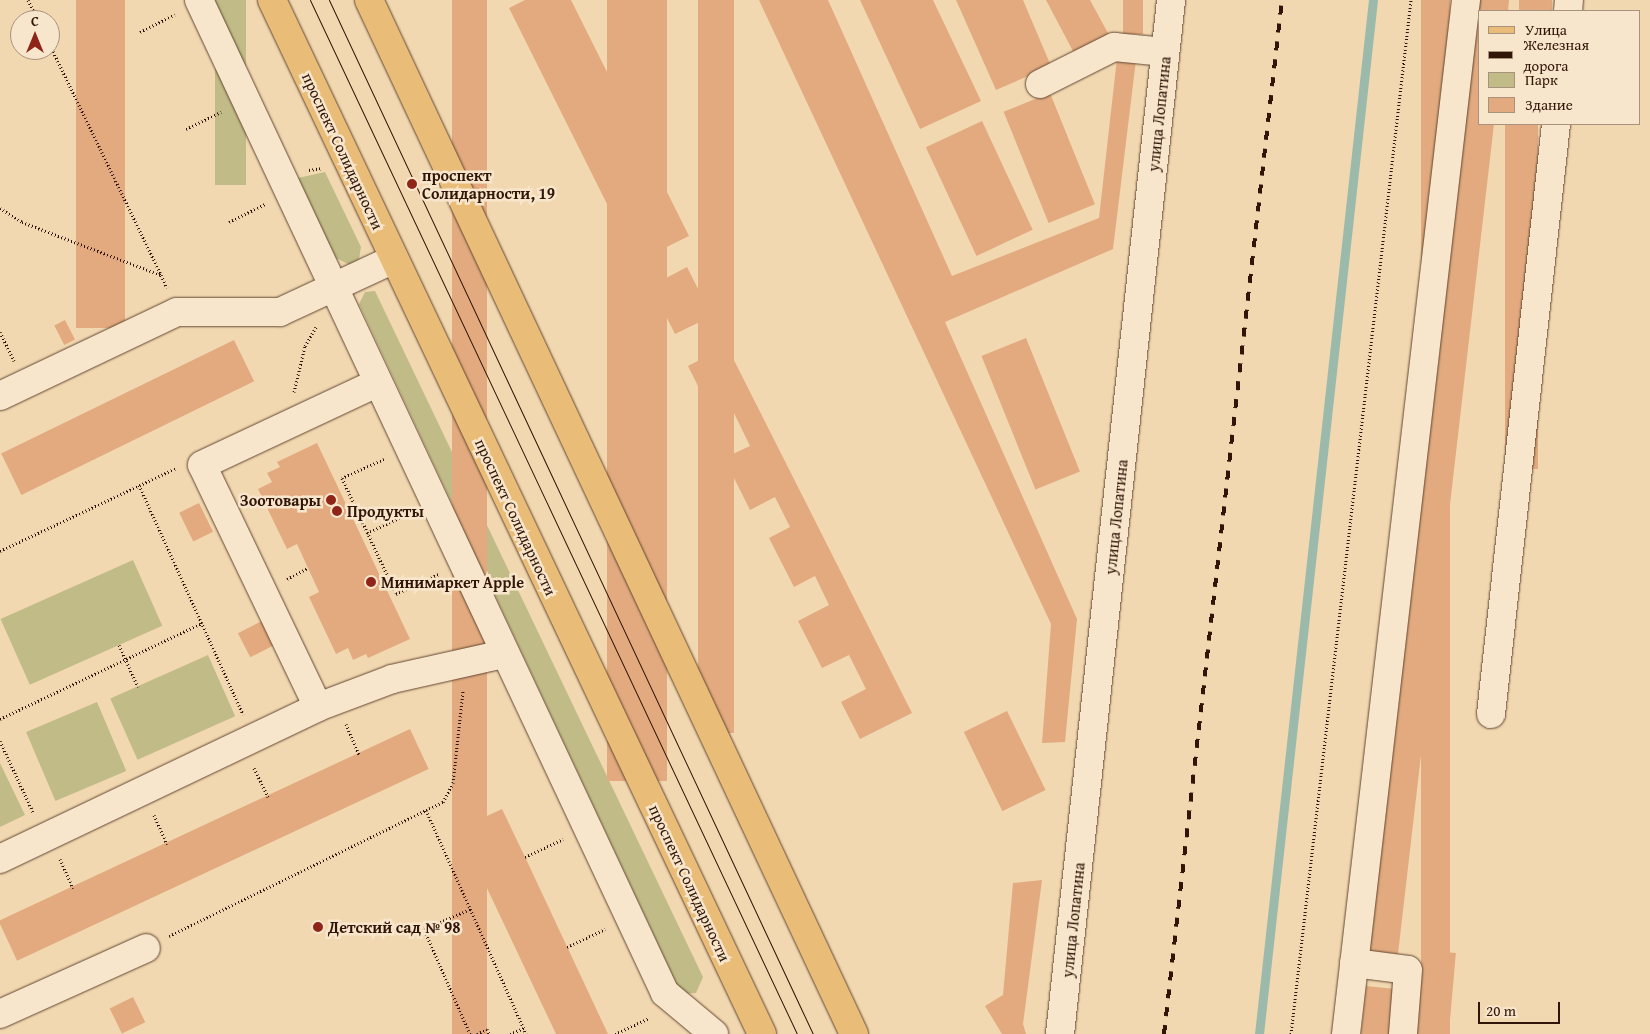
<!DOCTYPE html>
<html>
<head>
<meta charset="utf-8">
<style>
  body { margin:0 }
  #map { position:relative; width:1650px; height:1034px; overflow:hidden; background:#f2d8b0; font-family:"Gentium Book Plus",serif }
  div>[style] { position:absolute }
  .green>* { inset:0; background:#c1bc87; transform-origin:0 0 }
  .stream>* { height:9px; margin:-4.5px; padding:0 4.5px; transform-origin:4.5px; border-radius:4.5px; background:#9bbaab }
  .building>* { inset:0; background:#e2aa7e; transform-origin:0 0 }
  .path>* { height:3px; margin-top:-1.5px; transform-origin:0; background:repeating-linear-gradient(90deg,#311508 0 1px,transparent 0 3.5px) }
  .roads { filter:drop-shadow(0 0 1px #614632) drop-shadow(0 0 1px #614632) }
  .minor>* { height:28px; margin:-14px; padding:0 14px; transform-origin:14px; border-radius:14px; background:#f7e6cc }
  .major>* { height:28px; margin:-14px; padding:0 14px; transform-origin:14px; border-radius:14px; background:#e9bc78 }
  .tram>* { height:1px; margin:-0.5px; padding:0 0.5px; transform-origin:0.5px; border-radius:0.5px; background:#311508 }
  .rail>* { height:4px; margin-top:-2px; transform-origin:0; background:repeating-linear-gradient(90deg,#311508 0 9px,transparent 0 18px) }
  .dots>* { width:14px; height:14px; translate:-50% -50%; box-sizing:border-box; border:2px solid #f7e6cc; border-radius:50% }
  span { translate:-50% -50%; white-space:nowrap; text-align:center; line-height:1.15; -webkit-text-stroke:5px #f7e6cc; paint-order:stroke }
  .street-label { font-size:16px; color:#311508 }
  .poi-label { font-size:16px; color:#311508; font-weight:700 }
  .left { translate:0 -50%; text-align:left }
  .right { translate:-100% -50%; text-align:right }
  .legend { position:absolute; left:1478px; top:10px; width:162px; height:115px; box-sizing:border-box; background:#f7e6cc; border:1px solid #a8927e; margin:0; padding:6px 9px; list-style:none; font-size:15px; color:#311508 }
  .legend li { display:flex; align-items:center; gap:10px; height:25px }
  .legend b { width:25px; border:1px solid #a8927e }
  .north { position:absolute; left:10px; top:10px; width:50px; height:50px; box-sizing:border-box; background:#f7e6cc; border:1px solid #a8927e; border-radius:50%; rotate:0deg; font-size:14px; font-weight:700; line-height:20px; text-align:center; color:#311508 }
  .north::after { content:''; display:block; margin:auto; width:18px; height:22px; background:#8f2418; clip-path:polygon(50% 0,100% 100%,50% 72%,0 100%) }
  .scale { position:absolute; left:1478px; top:1002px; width:82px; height:22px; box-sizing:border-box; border:2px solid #311508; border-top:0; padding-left:6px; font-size:15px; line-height:18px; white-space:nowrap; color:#311508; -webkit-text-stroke:4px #f7e6cc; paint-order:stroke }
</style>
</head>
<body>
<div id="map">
  <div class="green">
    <i style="left:215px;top:0;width:31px;height:185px"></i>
    <i style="clip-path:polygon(325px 172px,361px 247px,359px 259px,350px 265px,336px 258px,298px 178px)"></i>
    <i style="clip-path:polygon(375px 291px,703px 977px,696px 993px,684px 994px,679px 989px,359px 304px,365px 292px)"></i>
    <i style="left:133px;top:560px;width:72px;height:145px;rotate:66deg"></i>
    <i style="left:208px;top:655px;width:67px;height:107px;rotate:66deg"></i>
    <i style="left:97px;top:702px;width:75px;height:77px;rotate:67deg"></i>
    <i style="clip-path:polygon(0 763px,25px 815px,0 827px)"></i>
  </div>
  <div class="stream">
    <i style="left:1259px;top:1034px;width:1040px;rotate:-83.71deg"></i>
  </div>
  <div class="building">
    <i style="left:76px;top:0;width:49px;height:328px"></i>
    <i style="left:452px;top:0;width:35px;height:1136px"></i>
    <i style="clip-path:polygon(525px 0,571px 0,689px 236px,636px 262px,509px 8px)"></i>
    <i style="left:607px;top:0;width:60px;height:781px"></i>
    <i style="left:698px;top:0;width:36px;height:733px"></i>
    <i style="clip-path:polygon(759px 0,828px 0,952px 276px,1099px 218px,1117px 58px,1136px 60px,1113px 249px,945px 322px,1077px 619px,1065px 742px,1042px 743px,1051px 624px)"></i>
    <i style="clip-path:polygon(860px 0,933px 0,981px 101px,920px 129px)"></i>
    <i style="clip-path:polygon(956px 0,1023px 0,1051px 66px,996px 90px)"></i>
    <i style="clip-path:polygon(1046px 0,1090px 0,1109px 35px,1074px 53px)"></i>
    <i style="left:1123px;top:0;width:20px;height:34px"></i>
    <i style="left:1421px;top:0;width:29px;height:1041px"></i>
    <i style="clip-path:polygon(1476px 0,1509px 0,1508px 11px,1479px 11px,1479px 124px,1494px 124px,1398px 954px,1366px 951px)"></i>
    <i style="left:1519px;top:0;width:33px;height:11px"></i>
    <i style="left:1050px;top:93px;width:120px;height:50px;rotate:68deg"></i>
    <i style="left:982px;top:121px;width:120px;height:62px;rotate:65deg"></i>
    <i style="left:1505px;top:124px;width:33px;height:345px"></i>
    <i style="clip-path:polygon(687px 267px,912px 713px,860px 739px,841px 702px,866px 689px,849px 655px,822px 668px,798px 621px,829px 605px,815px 576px,794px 587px,769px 538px,790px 527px,775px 497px,750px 510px,724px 458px,750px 446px,733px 411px,715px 420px,688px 366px,719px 350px,704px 320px,675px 334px,651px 286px)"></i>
    <i style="left:65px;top:320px;width:22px;height:12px;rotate:63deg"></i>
    <i style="left:1026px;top:338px;width:144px;height:48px;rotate:68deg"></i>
    <i style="left:234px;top:340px;width:46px;height:259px;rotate:64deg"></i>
    <i style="clip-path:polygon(317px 443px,410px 639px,368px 658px,366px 654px,353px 660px,348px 648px,336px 654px,309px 597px,319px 592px,297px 544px,287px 549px,258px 489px,272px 482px,267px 473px,280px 467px,277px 462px)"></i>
    <i style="left:199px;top:503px;width:32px;height:22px;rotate:64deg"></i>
    <i style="left:262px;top:621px;width:27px;height:27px;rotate:63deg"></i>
    <i style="left:1007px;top:711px;width:88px;height:48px;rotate:64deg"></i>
    <i style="left:410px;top:729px;width:44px;height:454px;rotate:65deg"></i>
    <i style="clip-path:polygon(502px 809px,525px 857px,608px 1034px,556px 1034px,459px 829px)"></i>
    <i style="clip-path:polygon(1042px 880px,1023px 1024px,1026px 1034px,1002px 1034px,985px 1006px,1003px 995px,1013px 883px)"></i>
    <i style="left:1422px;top:950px;width:34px;height:84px;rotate:5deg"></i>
    <i style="left:1366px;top:986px;width:29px;height:48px;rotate:6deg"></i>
    <i style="left:133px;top:997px;width:28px;height:26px;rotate:64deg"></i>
  </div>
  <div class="path">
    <i style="left:28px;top:0;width:22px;rotate:63deg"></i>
    <i style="left:140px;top:32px;width:39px;rotate:-27deg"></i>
    <i style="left:50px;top:45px;width:255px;rotate:64.2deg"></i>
    <i style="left:186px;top:129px;width:39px;rotate:-26deg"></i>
    <i style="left:309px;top:170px;width:14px;rotate:-8deg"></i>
    <i style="left:0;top:208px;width:26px;rotate:32deg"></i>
    <i style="left:22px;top:222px;width:149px;rotate:20.9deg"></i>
    <i style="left:161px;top:275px;width:14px;rotate:65deg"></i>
    <i style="left:229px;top:222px;width:40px;rotate:-26.6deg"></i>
    <i style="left:0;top:332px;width:32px;rotate:64deg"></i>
    <i style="left:294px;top:392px;width:47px;rotate:-76.6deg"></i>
    <i style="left:305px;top:346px;width:22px;rotate:-60deg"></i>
    <i style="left:384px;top:459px;width:46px;rotate:155.7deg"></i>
    <i style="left:342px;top:478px;width:128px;rotate:65deg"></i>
    <i style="left:396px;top:594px;width:47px;rotate:-24.9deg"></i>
    <i style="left:139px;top:485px;width:252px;rotate:65.6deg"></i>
    <i style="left:367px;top:533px;width:47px;rotate:-24.9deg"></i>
    <i style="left:0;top:551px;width:195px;rotate:-25.2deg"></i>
    <i style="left:287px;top:579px;width:24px;rotate:-28deg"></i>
    <i style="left:119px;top:645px;width:46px;rotate:65.7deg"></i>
    <i style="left:0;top:719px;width:224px;rotate:-25.4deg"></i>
    <i style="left:346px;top:724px;width:33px;rotate:67deg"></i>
    <i style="left:0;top:741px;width:78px;rotate:65.1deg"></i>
    <i style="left:254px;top:768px;width:32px;rotate:64deg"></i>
    <i style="left:426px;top:810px;width:19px;rotate:-25deg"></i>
    <i style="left:443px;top:802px;width:21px;rotate:-62deg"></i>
    <i style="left:453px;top:783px;width:93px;rotate:-83.8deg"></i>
    <i style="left:154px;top:815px;width:32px;rotate:66deg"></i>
    <i style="left:525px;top:857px;width:42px;rotate:-25.3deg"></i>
    <i style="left:60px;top:859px;width:32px;rotate:66deg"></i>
    <i style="left:169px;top:936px;width:286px;rotate:-26.1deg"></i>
    <i style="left:426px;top:810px;width:245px;rotate:65.9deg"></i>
    <i style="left:567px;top:947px;width:42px;rotate:-25.3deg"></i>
    <i style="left:470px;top:1034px;width:115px;rotate:-113.7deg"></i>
    <i style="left:424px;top:929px;width:51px;rotate:-23.1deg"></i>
    <i style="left:477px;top:1034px;width:11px;rotate:-27deg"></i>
    <i style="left:487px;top:1029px;width:5px;rotate:68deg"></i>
    <i style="left:510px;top:1034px;width:15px;rotate:-23deg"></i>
    <i style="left:615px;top:1034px;width:38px;rotate:-25deg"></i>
    <i style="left:1291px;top:1034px;width:1041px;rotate:-83.38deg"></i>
  </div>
  <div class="roads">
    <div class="minor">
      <i style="left:199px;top:0;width:1097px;rotate:64.86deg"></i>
      <i style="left:665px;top:993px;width:64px;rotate:39.9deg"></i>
      <i style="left:1568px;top:11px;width:11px;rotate:-85deg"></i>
      <i style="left:1040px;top:84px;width:83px;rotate:-26.6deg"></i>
      <i style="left:1114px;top:47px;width:51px;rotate:5.6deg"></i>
      <i style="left:0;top:396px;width:196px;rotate:-25.4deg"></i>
      <i style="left:177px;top:312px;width:103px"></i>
      <i style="left:280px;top:312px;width:126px;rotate:-24.9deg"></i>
      <i style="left:318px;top:707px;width:268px;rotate:-115.6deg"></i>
      <i style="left:202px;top:465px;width:193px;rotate:-25.1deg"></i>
      <i style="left:1491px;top:714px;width:594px;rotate:-83.71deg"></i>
      <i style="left:0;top:859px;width:352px;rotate:-25.5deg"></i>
      <i style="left:318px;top:707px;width:79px;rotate:-20.7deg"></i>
      <i style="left:392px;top:679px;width:115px;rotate:-12.6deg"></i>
      <i style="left:1354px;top:963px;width:54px;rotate:7.4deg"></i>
      <i style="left:1408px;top:970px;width:64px;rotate:94.5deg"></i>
      <i style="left:0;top:1014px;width:160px;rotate:-24.3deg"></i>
      <i style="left:1060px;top:1034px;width:1040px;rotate:-83.87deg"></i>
      <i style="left:1346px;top:1034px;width:1041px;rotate:-83.38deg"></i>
    </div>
    <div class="major">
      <i style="left:272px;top:0;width:1144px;rotate:64.64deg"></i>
      <i style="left:369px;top:0;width:1142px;rotate:64.87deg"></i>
    </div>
  </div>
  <div class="tram">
    <i style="left:310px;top:0;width:1143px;rotate:64.78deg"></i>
    <i style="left:329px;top:0;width:1142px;rotate:64.92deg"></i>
  </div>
  <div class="rail">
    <i style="left:1164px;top:1034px;width:1041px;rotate:-83.49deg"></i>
  </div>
  <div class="dots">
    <i style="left:412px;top:184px;background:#8f2418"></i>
    <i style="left:331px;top:500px;background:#8f2418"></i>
    <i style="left:337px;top:511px;background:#8f2418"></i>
    <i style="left:371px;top:582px;background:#8f2418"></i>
    <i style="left:318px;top:927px;background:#8f2418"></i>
  </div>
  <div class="street-label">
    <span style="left:1159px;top:114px;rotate:-84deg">улица Лопатина</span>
    <span style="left:343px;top:151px;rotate:65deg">проспект Солидарности</span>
    <span style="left:516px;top:517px;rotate:65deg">проспект Солидарности</span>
    <span style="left:1116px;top:517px;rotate:-84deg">улица Лопатина</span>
    <span style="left:690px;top:883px;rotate:65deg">проспект Солидарности</span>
    <span style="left:1073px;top:920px;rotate:-84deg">улица Лопатина</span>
  </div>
  <div class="poi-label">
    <span class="left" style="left:422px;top:184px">проспект<br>Солидарности, 19</span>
    <span class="right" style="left:321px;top:500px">Зоотовары</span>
    <span class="left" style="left:347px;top:511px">Продукты</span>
    <span class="left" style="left:381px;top:582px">Минимаркет Apple</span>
    <span class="left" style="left:328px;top:927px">Детский сад № 98</span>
  </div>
  <ul class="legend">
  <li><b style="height:6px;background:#e9bc78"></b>Улица</li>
  <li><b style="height:6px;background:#311508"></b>Железная дорога</li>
  <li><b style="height:14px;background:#c1bc87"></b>Парк</li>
  <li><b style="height:14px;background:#e2aa7e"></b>Здание</li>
  </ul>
  <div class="north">С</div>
  <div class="scale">20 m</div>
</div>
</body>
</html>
